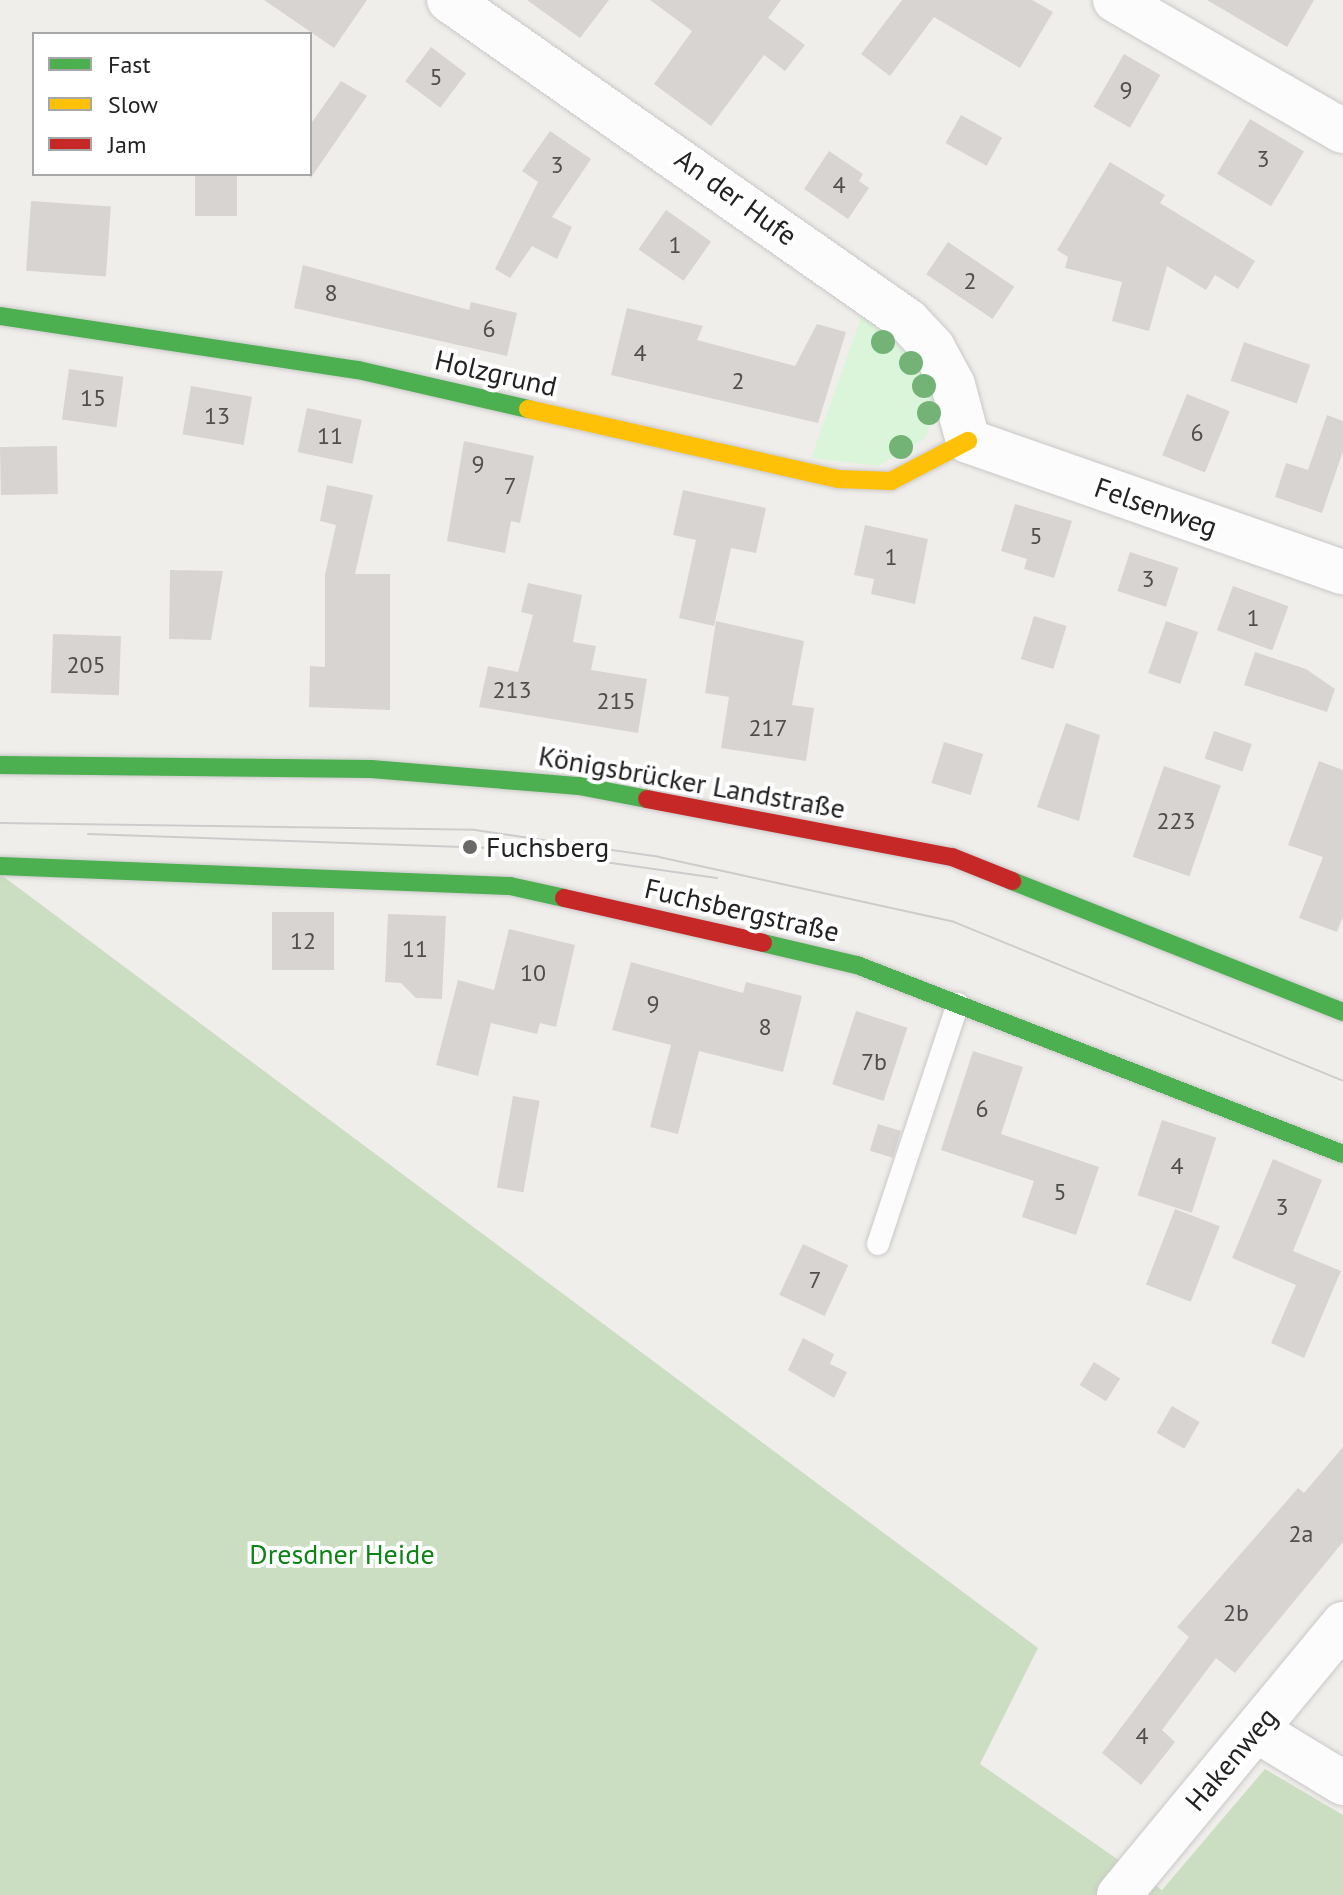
<!DOCTYPE html>
<html>
<head>
<meta charset="utf-8">
<style>
  body { margin:0 }
  #map { position:relative; width:1343px; height:1895px; overflow:hidden; background:#f0eeeb; font-family:"PT Sans",sans-serif }
  div>[style] { position:absolute }
  .forest>* { inset:0; background:#cbdec1 }
  .park>* { inset:0; background:#daf5da }
  .building>* { inset:0; background:#d7d4d2; transform-origin:0 0 }
  .roads { filter:drop-shadow(0 0 2px #c9c8c7) drop-shadow(0 0 2px #c9c8c7) }
  .lane>* { height:22px; margin:-11px; padding:0 11px; transform-origin:11px; border-radius:11px; background:#fdfcfc }
  .street>* { height:44px; margin:-22px; padding:0 22px; transform-origin:22px; border-radius:22px; background:#fdfcfc }
  .fast>* { height:18px; margin:-9px; padding:0 9px; transform-origin:9px; border-radius:9px; background:#4caf50 }
  .slow>* { height:18px; margin:-9px; padding:0 9px; transform-origin:9px; border-radius:9px; background:#ffc107 }
  .jam>* { height:18px; margin:-9px; padding:0 9px; transform-origin:9px; border-radius:9px; background:#c62828 }
  .tram>* { height:2px; margin:-1px; padding:0 1px; transform-origin:1px; border-radius:1px; background:#ccc }
  .trees>* { width:24px; height:24px; margin:-12px; border-radius:50%; background:#73b476 }
  .dots>* { width:22px; height:22px; translate:-50% -50%; box-sizing:border-box; border:4px solid #fff; border-radius:50% }
  span { translate:-50% -50%; white-space:nowrap; text-align:center; line-height:1.15; -webkit-text-stroke:8px #fff; paint-order:stroke }
  .number-label { font-size:24px; color:#4f4e4e }
  .number-label span { -webkit-text-stroke-width:0 }
  .street-label { font-size:28px; color:#222 }
  .poi-label { font-size:28px; color:#222 }
  .left { translate:0 -50%; text-align:left }
  .park-label { font-size:28px; color:#0c8416 }
  .legend { position:absolute; left:32px; top:32px; width:280px; height:144px; box-sizing:border-box; background:#fff; border:2px solid #a7a7a7; margin:0; padding:10px 14px; list-style:none; font-size:24px; color:#222 }
  .legend li { display:flex; align-items:center; gap:16px; height:40px }
  .legend b { width:40px; border:2px solid #a7a7a7 }
</style>
</head>
<body>
<div id="map">
  <div class="forest">
    <i style="clip-path:polygon(0 874px,1038px 1648px,980px 1764px,1162px 1890px,1265px 1769px,1343px 1815px,1343px 1895px,0 1895px)"></i>
  </div>
  <div class="park">
    <i style="clip-path:polygon(862px 315px,925px 369px,936px 404px,926px 438px,878px 466px,811px 458px)"></i>
  </div>
  <div class="building">
    <i style="clip-path:polygon(264px 0,367px 0,334px 48px)"></i>
    <i style="clip-path:polygon(527px 0,609px 0,580px 38px)"></i>
    <i style="clip-path:polygon(650px 0,781px 0,768px 18px,805px 45px,785px 71px,764px 55px,711px 126px,654px 84px,692px 31px)"></i>
    <i style="clip-path:polygon(902px 0,1032px 0,1053px 12px,1020px 68px,934px 17px,890px 76px,861px 54px)"></i>
    <i style="clip-path:polygon(1207px 0,1314px 0,1287px 47px)"></i>
    <i style="left:431px;top:47px;width:44px;height:43px;rotate:37deg"></i>
    <i style="left:1124px;top:54px;width:42px;height:61px;rotate:30deg"></i>
    <i style="clip-path:polygon(341px 81px,367px 96px,310px 179px,310px 125px)"></i>
    <i style="left:961px;top:115px;width:47px;height:32px;rotate:29deg"></i>
    <i style="left:1250px;top:119px;width:63px;height:64px;rotate:31deg"></i>
    <i style="clip-path:polygon(550px 131px,591px 159px,552px 217px,572px 227px,557px 259px,532px 246px,510px 278px,495px 269px,538px 182px,522px 171px)"></i>
    <i style="clip-path:polygon(829px 151px,863px 174px,859px 181px,869px 188px,848px 219px,804px 189px)"></i>
    <i style="clip-path:polygon(1110px 162px,1165px 195px,1160px 203px,1255px 261px,1238px 289px,1215px 275px,1206px 290px,1167px 266px,1149px 331px,1112px 321px,1122px 282px,1065px 268px,1068px 257px,1057px 250px)"></i>
    <i style="left:195px;top:174px;width:42px;height:42px"></i>
    <i style="left:31px;top:201px;width:80px;height:70px;rotate:4deg"></i>
    <i style="left:666px;top:210px;width:55px;height:48px;rotate:35deg"></i>
    <i style="left:948px;top:242px;width:80px;height:39px;rotate:34deg"></i>
    <i style="clip-path:polygon(303px 265px,469px 310px,471px 302px,517px 313px,507px 356px,294px 308px)"></i>
    <i style="clip-path:polygon(627px 308px,703px 326px,697px 340px,795px 366px,817px 324px,846px 332px,818px 423px,611px 375px)"></i>
    <i style="left:1244px;top:342px;width:70px;height:41px;rotate:19deg"></i>
    <i style="left:69px;top:369px;width:55px;height:51px;rotate:8deg"></i>
    <i style="left:191px;top:386px;width:62px;height:49px;rotate:10deg"></i>
    <i style="left:1187px;top:394px;width:46px;height:66px;rotate:22deg"></i>
    <i style="left:307px;top:408px;width:56px;height:45px;rotate:12deg"></i>
    <i style="clip-path:polygon(1327px 415px,1343px 421px,1343px 451px,1322px 513px,1275px 497px,1286px 463px,1308px 470px)"></i>
    <i style="clip-path:polygon(464px 441px,534px 456px,520px 523px,511px 521px,505px 553px,447px 541px)"></i>
    <i style="left:57px;top:446px;width:48px;height:57px;rotate:89deg"></i>
    <i style="clip-path:polygon(327px 485px,373px 495px,355px 574px,390px 574px,390px 710px,309px 707px,310px 666px,325px 667px,325px 575px,336px 525px,320px 521px)"></i>
    <i style="clip-path:polygon(683px 490px,766px 508px,756px 553px,731px 548px,714px 626px,679px 618px,696px 540px,673px 535px)"></i>
    <i style="clip-path:polygon(1015px 504px,1072px 521px,1054px 578px,1024px 569px,1027px 559px,1001px 551px)"></i>
    <i style="clip-path:polygon(865px 525px,928px 539px,915px 604px,871px 594px,874px 579px,854px 575px)"></i>
    <i style="left:1130px;top:552px;width:51px;height:41px;rotate:18deg"></i>
    <i style="clip-path:polygon(170px 570px,223px 571px,211px 640px,169px 639px)"></i>
    <i style="clip-path:polygon(528px 583px,582px 595px,573px 642px,596px 646px,591px 670px,647px 679px,638px 733px,479px 707px,488px 666px,518px 672px,533px 615px,521px 612px)"></i>
    <i style="left:1233px;top:586px;width:59px;height:47px;rotate:20deg"></i>
    <i style="left:1034px;top:616px;width:34px;height:45px;rotate:17deg"></i>
    <i style="clip-path:polygon(716px 621px,804px 641px,792px 705px,814px 708px,806px 761px,721px 748px,729px 697px,705px 693px)"></i>
    <i style="left:1166px;top:621px;width:34px;height:55px;rotate:19deg"></i>
    <i style="left:53px;top:634px;width:68px;height:59px;rotate:2deg"></i>
    <i style="clip-path:polygon(1255px 652px,1306px 669px,1335px 689px,1327px 712px,1244px 685px)"></i>
    <i style="clip-path:polygon(1066px 723px,1100px 735px,1079px 821px,1037px 807px)"></i>
    <i style="left:1214px;top:731px;width:40px;height:29px;rotate:19deg"></i>
    <i style="left:944px;top:742px;width:41px;height:43px;rotate:17deg"></i>
    <i style="clip-path:polygon(1319px 761px,1343px 770px,1343px 916px,1337px 932px,1299px 918px,1323px 857px,1288px 845px)"></i>
    <i style="left:1164px;top:766px;width:60px;height:96px;rotate:19deg"></i>
    <i style="left:272px;top:912px;width:62px;height:58px"></i>
    <i style="clip-path:polygon(388px 914px,446px 916px,442px 999px,416px 998px,401px 983px,385px 982px)"></i>
    <i style="clip-path:polygon(509px 929px,575px 945px,556px 1027px,540px 1023px,537px 1034px,491px 1023px,478px 1076px,436px 1065px,458px 980px,494px 990px)"></i>
    <i style="clip-path:polygon(631px 962px,743px 993px,746px 982px,802px 996px,783px 1072px,699px 1051px,678px 1134px,650px 1127px,671px 1045px,612px 1030px)"></i>
    <i style="left:856px;top:1011px;width:54px;height:77px;rotate:18deg"></i>
    <i style="clip-path:polygon(973px 1051px,1023px 1067px,1001px 1134px,1099px 1167px,1076px 1235px,1022px 1217px,1034px 1181px,941px 1150px)"></i>
    <i style="left:513px;top:1096px;width:27px;height:93px;rotate:10deg"></i>
    <i style="left:1162px;top:1120px;width:57px;height:79px;rotate:18deg"></i>
    <i style="left:878px;top:1124px;width:24px;height:28px;rotate:17deg"></i>
    <i style="clip-path:polygon(1273px 1159px,1322px 1180px,1293px 1251px,1341px 1271px,1304px 1358px,1271px 1343px,1296px 1285px,1232px 1258px)"></i>
    <i style="left:1175px;top:1209px;width:48px;height:81px;rotate:21deg"></i>
    <i style="left:803px;top:1244px;width:50px;height:56px;rotate:25deg"></i>
    <i style="clip-path:polygon(803px 1338px,834px 1354px,830px 1364px,847px 1372px,834px 1398px,788px 1370px)"></i>
    <i style="left:1094px;top:1362px;width:31px;height:27px;rotate:32deg"></i>
    <i style="left:1172px;top:1406px;width:32px;height:31px;rotate:30deg"></i>
    <i style="clip-path:polygon(1343px 1447px,1343px 1542px,1235px 1673px,1216px 1658px,1162px 1730px,1175px 1742px,1141px 1785px,1102px 1753px,1189px 1637px,1177px 1627px,1298px 1488px,1304px 1493px)"></i>
  </div>
  <div class="roads">
    <div class="lane">
      <i style="left:878px;top:1244px;width:253px;rotate:-71.6deg"></i>
    </div>
    <div class="street">
      <i style="left:449px;top:0;width:560px;rotate:34.97deg"></i>
      <i style="left:908px;top:321px;width:37px;rotate:47deg"></i>
      <i style="left:933px;top:348px;width:42px;rotate:61.6deg"></i>
      <i style="left:953px;top:385px;width:58px;rotate:75deg"></i>
      <i style="left:968px;top:441px;width:397px;rotate:19.3deg"></i>
      <i style="left:1115px;top:0;width:263px;rotate:29.9deg"></i>
      <i style="left:1256px;top:1730px;width:102px;rotate:31.3deg"></i>
      <i style="left:1119px;top:1895px;width:352px;rotate:-50.4deg"></i>
    </div>
    <div class="fast">
      <i style="left:0;top:316px;width:362px;rotate:8.6deg"></i>
      <i style="left:358px;top:370px;width:174px;rotate:12.9deg"></i>
      <i style="left:0;top:765px;width:371px;rotate:0.6deg"></i>
      <i style="left:371px;top:769px;width:209px;rotate:4.7deg"></i>
      <i style="left:579px;top:786px;width:69px;rotate:10.8deg"></i>
      <i style="left:0;top:866px;width:510px;rotate:2.25deg"></i>
      <i style="left:510px;top:886px;width:55px;rotate:12.5deg"></i>
      <i style="left:1012px;top:881px;width:356px;rotate:21.6deg"></i>
      <i style="left:763px;top:943px;width:97px;rotate:13.2deg"></i>
      <i style="left:857px;top:965px;width:521px;rotate:21.25deg"></i>
    </div>
    <div class="slow">
      <i style="left:528px;top:409px;width:318px;rotate:12.7deg"></i>
      <i style="left:838px;top:479px;width:53px;rotate:2.2deg"></i>
      <i style="left:891px;top:481px;width:87px;rotate:-27.5deg"></i>
    </div>
    <div class="jam">
      <i style="left:647px;top:799px;width:310px;rotate:10.8deg"></i>
      <i style="left:952px;top:857px;width:65px;rotate:21.8deg"></i>
      <i style="left:564px;top:898px;width:204px;rotate:12.7deg"></i>
    </div>
  </div>
  <div class="tram">
    <i style="left:0;top:823px;width:475px;rotate:0.8deg"></i>
    <i style="left:475px;top:830px;width:186px;rotate:8.3deg"></i>
    <i style="left:659px;top:857px;width:302px;rotate:12.4deg"></i>
    <i style="left:954px;top:922px;width:420px;rotate:22.2deg"></i>
    <i style="left:88px;top:834px;width:425px;rotate:2deg"></i>
    <i style="left:513px;top:849px;width:206px;rotate:8.1deg"></i>
  </div>
  <div class="trees">
    <i style="left:883px;top:342px"></i>
    <i style="left:911px;top:363px"></i>
    <i style="left:924px;top:386px"></i>
    <i style="left:929px;top:413px"></i>
    <i style="left:901px;top:447px"></i>
  </div>
  <div class="dots">
    <i style="left:470px;top:847px;background:#6a6968"></i>
  </div>
  <div class="number-label">
    <span style="left:436px;top:77px">5</span>
    <span style="left:1126px;top:90px">9</span>
    <span style="left:1263px;top:159px">3</span>
    <span style="left:557px;top:165px">3</span>
    <span style="left:839px;top:185px">4</span>
    <span style="left:675px;top:245px">1</span>
    <span style="left:970px;top:281px">2</span>
    <span style="left:331px;top:293px">8</span>
    <span style="left:489px;top:329px">6</span>
    <span style="left:640px;top:353px">4</span>
    <span style="left:738px;top:381px">2</span>
    <span style="left:93px;top:398px">15</span>
    <span style="left:217px;top:416px">13</span>
    <span style="left:1197px;top:433px">6</span>
    <span style="left:330px;top:436px">11</span>
    <span style="left:478px;top:464px">9</span>
    <span style="left:510px;top:486px">7</span>
    <span style="left:1036px;top:536px">5</span>
    <span style="left:891px;top:557px">1</span>
    <span style="left:1148px;top:579px">3</span>
    <span style="left:1253px;top:618px">1</span>
    <span style="left:86px;top:665px">205</span>
    <span style="left:512px;top:690px">213</span>
    <span style="left:616px;top:701px">215</span>
    <span style="left:768px;top:728px">217</span>
    <span style="left:1176px;top:821px">223</span>
    <span style="left:303px;top:941px">12</span>
    <span style="left:415px;top:949px">11</span>
    <span style="left:533px;top:973px">10</span>
    <span style="left:653px;top:1004px">9</span>
    <span style="left:765px;top:1027px">8</span>
    <span style="left:874px;top:1062px">7b</span>
    <span style="left:982px;top:1109px">6</span>
    <span style="left:1177px;top:1166px">4</span>
    <span style="left:1060px;top:1192px">5</span>
    <span style="left:1282px;top:1207px">3</span>
    <span style="left:815px;top:1280px">7</span>
    <span style="left:1301px;top:1534px">2a</span>
    <span style="left:1236px;top:1613px">2b</span>
    <span style="left:1142px;top:1736px">4</span>
  </div>
  <div class="street-label">
    <span style="left:736px;top:197px;rotate:36deg">An der Hufe</span>
    <span style="left:496px;top:373px;rotate:13deg">Holzgrund</span>
    <span style="left:1156px;top:507px;rotate:19deg">Felsenweg</span>
    <span style="left:692px;top:782px;rotate:10deg">Königsbrücker Landstraße</span>
    <span style="left:742px;top:910px;rotate:13deg">Fuchsbergstraße</span>
    <span style="left:1231px;top:1759px;rotate:-50deg">Hakenweg</span>
  </div>
  <div class="poi-label">
    <span class="left" style="left:486px;top:847px">Fuchsberg</span>
  </div>
  <div class="park-label">
    <span style="left:342px;top:1554px">Dresdner Heide</span>
  </div>
  <ul class="legend">
  <li><b style="height:10px;background:#4caf50"></b>Fast</li>
  <li><b style="height:10px;background:#ffc107"></b>Slow</li>
  <li><b style="height:10px;background:#c62828"></b>Jam</li>
  </ul>
</div>
</body>
</html>
